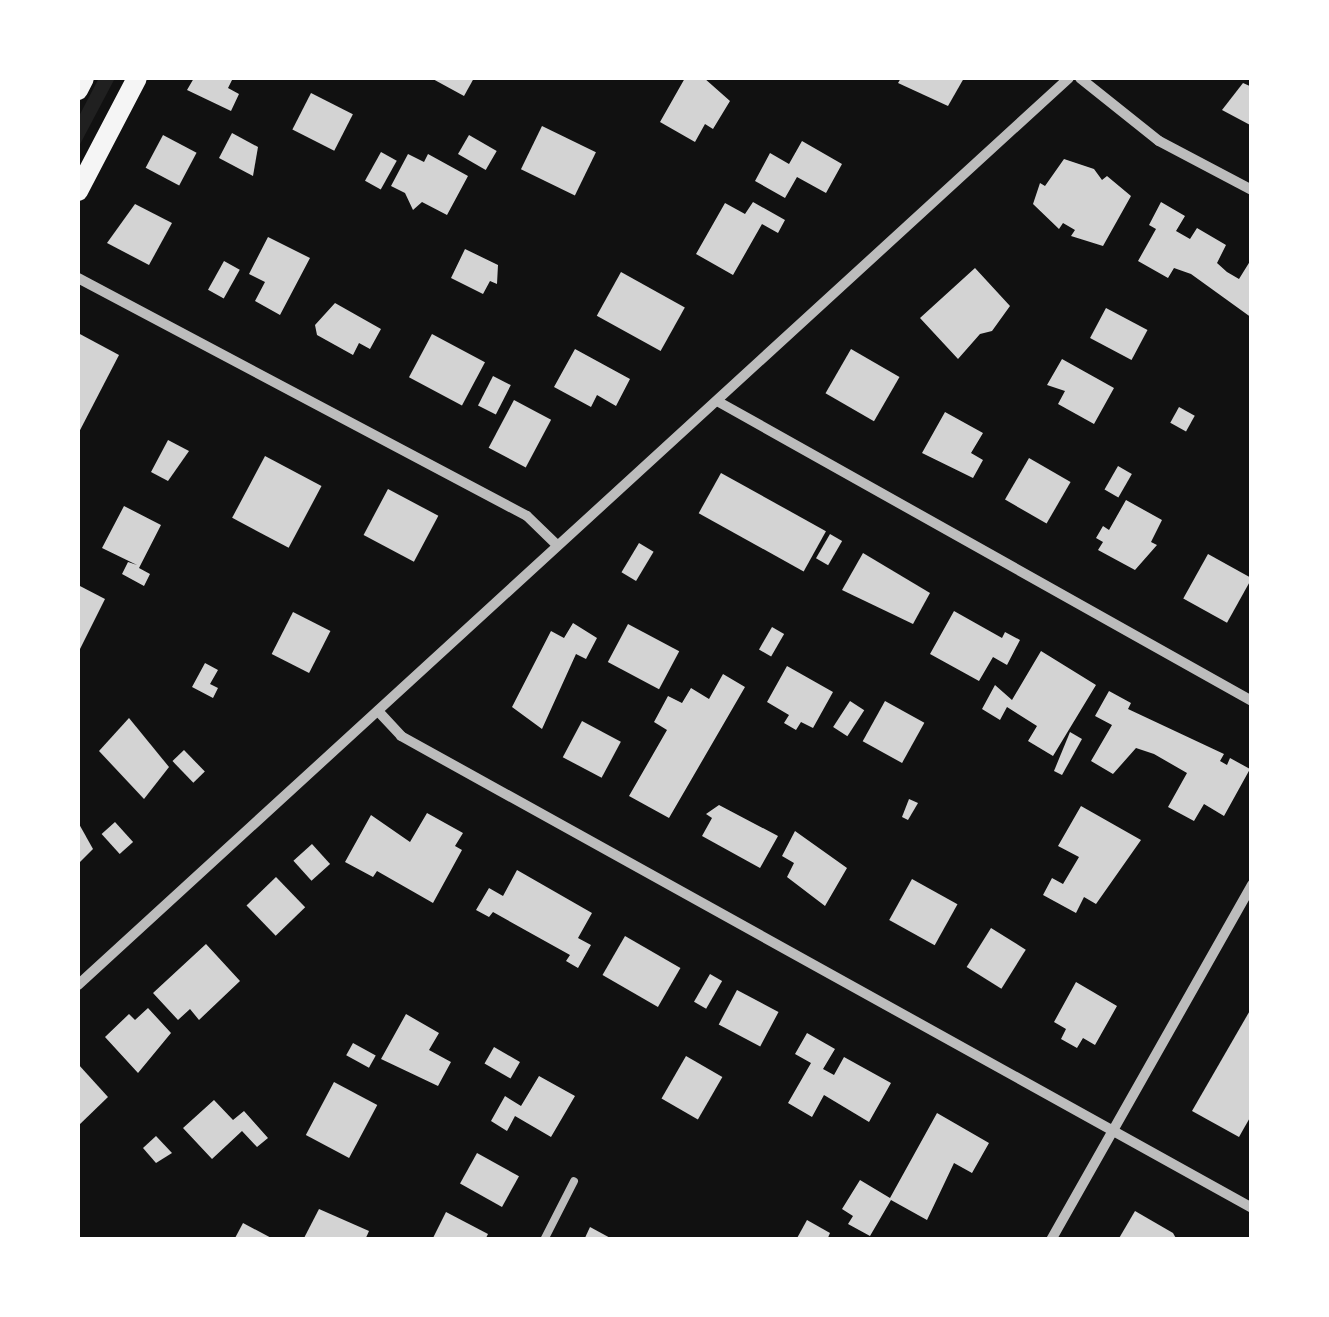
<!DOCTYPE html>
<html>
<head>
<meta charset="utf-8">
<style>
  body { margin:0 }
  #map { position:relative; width:1329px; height:1317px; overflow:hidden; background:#111; font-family:Roboto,sans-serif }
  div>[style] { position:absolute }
  .green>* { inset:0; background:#202020 }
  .building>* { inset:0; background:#d3d3d3; transform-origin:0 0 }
  .service>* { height:8px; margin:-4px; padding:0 4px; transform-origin:4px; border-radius:4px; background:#bcbcbc }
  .minor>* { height:10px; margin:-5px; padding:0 5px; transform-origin:5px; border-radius:5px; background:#bcbcbc }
  .secondary>* { height:20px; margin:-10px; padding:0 10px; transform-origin:10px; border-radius:10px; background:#f5f5f5 }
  span { translate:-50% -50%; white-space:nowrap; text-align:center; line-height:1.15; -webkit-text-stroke:8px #fff; paint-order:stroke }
  .frame { position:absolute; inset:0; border:80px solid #fff; pointer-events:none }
</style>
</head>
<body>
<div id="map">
  <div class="green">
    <i style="clip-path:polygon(99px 78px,115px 78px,78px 148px,78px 118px)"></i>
  </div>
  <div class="building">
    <i style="clip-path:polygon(194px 78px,233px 78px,228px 88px,239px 94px,231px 111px,187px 90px)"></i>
    <i style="clip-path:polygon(431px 78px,474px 78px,464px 96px)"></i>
    <i style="clip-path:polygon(685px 78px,704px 78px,730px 101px,713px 129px,705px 124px,695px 142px,660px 122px)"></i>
    <i style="clip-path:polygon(901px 78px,964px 78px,948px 106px,898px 83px)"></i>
    <i style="clip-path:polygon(1243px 83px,1252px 87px,1252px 126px,1222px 110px)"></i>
    <i style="left:311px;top:93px;width:47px;height:41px;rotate:27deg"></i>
    <i style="left:542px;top:126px;width:60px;height:48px;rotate:26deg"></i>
    <i style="clip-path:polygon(232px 133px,258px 147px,253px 176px,219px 158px)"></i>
    <i style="left:163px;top:135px;width:38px;height:37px;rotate:28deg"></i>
    <i style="left:469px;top:135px;width:32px;height:22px;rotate:30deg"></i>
    <i style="clip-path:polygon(802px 141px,842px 164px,826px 193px,797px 177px,785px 198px,755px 181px,770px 153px,789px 164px)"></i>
    <i style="left:381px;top:152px;width:18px;height:33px;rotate:29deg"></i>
    <i style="clip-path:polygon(408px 154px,424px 162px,428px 154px,468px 176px,447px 215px,422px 202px,413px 210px,405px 193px,391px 186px)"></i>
    <i style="clip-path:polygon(1064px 159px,1094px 169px,1102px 180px,1107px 176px,1131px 196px,1103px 246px,1071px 236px,1075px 230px,1063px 223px,1059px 229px,1033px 204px,1040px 183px,1045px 186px)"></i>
    <i style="clip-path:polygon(753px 202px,785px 220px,778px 233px,762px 224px,733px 275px,696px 254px,725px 203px,745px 214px)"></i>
    <i style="clip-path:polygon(1161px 202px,1185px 216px,1176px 231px,1190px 239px,1197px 228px,1226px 245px,1217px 263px,1227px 272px,1239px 279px,1252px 258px,1252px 318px,1191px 274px,1174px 268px,1168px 278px,1138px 261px,1156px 229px,1149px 225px)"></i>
    <i style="clip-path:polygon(135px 204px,172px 223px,149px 265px,107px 243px)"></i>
    <i style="clip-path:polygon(268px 237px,310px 258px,280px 315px,255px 301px,265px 282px,249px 274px)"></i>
    <i style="clip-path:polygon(465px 249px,498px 265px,497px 284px,490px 281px,483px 294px,451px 278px)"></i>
    <i style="left:224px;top:261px;width:18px;height:33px;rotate:29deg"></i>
    <i style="clip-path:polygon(975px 268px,1010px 306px,992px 331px,980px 334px,958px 359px,920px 318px)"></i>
    <i style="left:621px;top:272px;width:73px;height:50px;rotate:29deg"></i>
    <i style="clip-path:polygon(335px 303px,381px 329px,370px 349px,359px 343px,353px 355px,317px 335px,315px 325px)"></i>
    <i style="left:1106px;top:308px;width:47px;height:34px;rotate:28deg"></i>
    <i style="clip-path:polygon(78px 333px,119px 355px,78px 434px)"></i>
    <i style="left:432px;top:334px;width:60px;height:49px;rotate:28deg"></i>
    <i style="clip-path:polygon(575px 349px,630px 379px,616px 406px,597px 395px,591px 407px,554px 387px)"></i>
    <i style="left:851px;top:349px;width:56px;height:51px;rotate:30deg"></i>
    <i style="clip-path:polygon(1062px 359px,1114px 388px,1094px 424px,1058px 404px,1065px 391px,1047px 385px)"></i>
    <i style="left:493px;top:376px;width:20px;height:33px;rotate:27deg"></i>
    <i style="left:514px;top:400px;width:42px;height:54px;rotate:28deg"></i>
    <i style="left:1179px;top:407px;width:18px;height:18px;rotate:29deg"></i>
    <i style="clip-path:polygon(945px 412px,983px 433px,971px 453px,983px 460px,973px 478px,922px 453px)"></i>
    <i style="clip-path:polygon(168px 440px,189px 451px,168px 481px,151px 472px)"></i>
    <i style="left:265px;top:456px;width:64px;height:70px;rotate:28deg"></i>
    <i style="left:1029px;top:458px;width:48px;height:48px;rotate:30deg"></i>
    <i style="left:1118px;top:466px;width:16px;height:27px;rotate:30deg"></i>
    <i style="left:721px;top:473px;width:120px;height:46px;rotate:29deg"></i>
    <i style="left:388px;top:489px;width:57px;height:52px;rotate:28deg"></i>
    <i style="clip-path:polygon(1126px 500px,1162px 520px,1151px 542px,1157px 545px,1135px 570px,1098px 550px,1103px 542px,1096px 538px,1103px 526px,1109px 530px)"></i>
    <i style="clip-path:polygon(124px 506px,161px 525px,139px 568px,150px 574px,144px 586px,122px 574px,128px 562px,137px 565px,102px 548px)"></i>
    <i style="left:830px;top:534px;width:14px;height:28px;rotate:30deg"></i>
    <i style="left:639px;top:543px;width:17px;height:34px;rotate:31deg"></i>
    <i style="clip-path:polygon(863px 553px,930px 593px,913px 624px,842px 590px)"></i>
    <i style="left:1208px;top:554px;width:50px;height:51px;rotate:29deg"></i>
    <i style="clip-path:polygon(78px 585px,105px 599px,78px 653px)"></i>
    <i style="clip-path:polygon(954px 611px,1002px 638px,1005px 632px,1020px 640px,1007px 665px,993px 657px,979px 681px,930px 654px)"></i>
    <i style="left:293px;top:612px;width:42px;height:47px;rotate:27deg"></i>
    <i style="clip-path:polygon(573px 623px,597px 638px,586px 659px,576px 654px,542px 729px,512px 707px,551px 631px,564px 638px)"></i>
    <i style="left:628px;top:624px;width:58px;height:43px;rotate:28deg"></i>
    <i style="left:772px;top:627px;width:14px;height:26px;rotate:30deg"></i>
    <i style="clip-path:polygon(1041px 651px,1096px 685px,1053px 756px,1028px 741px,1037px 726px,1007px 707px,1000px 720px,982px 709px,995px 685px,1012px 700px)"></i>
    <i style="clip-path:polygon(205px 663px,218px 670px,210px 684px,218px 688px,213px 698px,192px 687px)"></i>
    <i style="clip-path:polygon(787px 666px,833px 692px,813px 728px,801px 722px,796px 730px,784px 723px,789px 715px,767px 702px)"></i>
    <i style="clip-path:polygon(723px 674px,745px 687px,669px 818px,629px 796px,667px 730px,654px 722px,668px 696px,682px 703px,691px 688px,709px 699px)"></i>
    <i style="clip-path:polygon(1109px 691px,1131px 703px,1128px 709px,1224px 754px,1220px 761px,1227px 765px,1230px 758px,1250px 769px,1224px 816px,1204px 804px,1194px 821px,1168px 807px,1187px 773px,1154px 754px,1136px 748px,1113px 774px,1091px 761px,1112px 725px,1095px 716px)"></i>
    <i style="left:850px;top:701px;width:17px;height:31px;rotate:33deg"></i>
    <i style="left:885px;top:701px;width:45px;height:46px;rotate:29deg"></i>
    <i style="clip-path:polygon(129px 718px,169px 767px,144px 799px,99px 751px)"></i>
    <i style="left:582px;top:721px;width:44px;height:41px;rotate:28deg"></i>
    <i style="clip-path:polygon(1070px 732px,1082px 739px,1062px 775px,1054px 771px)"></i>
    <i style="left:184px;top:750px;width:30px;height:16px;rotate:46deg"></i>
    <i style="clip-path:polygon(909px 799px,918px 803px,908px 820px,902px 817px)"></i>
    <i style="clip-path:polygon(719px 805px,778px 836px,760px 868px,702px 836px,712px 818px,706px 814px)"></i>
    <i style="clip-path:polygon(1081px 806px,1141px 840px,1096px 904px,1084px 897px,1076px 913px,1043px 895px,1052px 878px,1063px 884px,1079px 857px,1058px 846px)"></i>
    <i style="clip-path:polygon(427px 813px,463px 833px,455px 846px,462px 850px,433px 903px,377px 871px,373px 877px,345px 862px,371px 815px,410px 842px)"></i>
    <i style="left:115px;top:822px;width:27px;height:18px;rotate:48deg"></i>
    <i style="clip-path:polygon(79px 824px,93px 849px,78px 864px,78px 825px)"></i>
    <i style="clip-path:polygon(795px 831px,847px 868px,825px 906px,787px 877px,794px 863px,782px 856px)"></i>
    <i style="left:312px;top:844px;width:27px;height:25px;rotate:48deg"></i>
    <i style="clip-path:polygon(517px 870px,592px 913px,578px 938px,591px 945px,578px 968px,566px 961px,570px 955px,493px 912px,489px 917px,476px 910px,489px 888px,503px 896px)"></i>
    <i style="left:276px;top:877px;width:42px;height:41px;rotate:46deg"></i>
    <i style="left:912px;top:879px;width:52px;height:47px;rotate:29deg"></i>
    <i style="left:991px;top:928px;width:41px;height:46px;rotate:32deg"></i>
    <i style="left:625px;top:936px;width:64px;height:45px;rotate:30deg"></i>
    <i style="clip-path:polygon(206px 944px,240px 981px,199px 1020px,190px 1009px,178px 1020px,153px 993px)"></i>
    <i style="left:710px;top:974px;width:14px;height:32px;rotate:30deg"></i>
    <i style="clip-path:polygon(1076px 982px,1117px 1006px,1095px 1045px,1083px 1038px,1077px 1048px,1061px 1039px,1066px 1029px,1054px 1022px)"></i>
    <i style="left:737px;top:990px;width:47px;height:39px;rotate:28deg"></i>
    <i style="clip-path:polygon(1252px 1007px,1252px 1114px,1239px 1137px,1192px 1111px)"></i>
    <i style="clip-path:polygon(148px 1008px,171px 1033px,138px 1073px,105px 1037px,129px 1014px,135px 1020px)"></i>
    <i style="clip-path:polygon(406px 1014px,439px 1033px,429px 1050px,451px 1062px,438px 1086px,381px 1059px)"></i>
    <i style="clip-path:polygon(807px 1033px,835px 1049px,823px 1069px,834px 1075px,844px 1057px,891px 1083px,869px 1122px,824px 1095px,812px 1117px,788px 1103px,811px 1063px,795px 1054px)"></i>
    <i style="left:353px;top:1043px;width:26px;height:14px;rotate:29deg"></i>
    <i style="left:494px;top:1047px;width:30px;height:19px;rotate:30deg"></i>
    <i style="left:686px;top:1056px;width:42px;height:49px;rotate:30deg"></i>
    <i style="clip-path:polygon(78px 1064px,108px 1097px,78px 1126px)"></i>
    <i style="clip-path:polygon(539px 1076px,575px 1096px,551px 1137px,515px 1116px,507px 1131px,491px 1121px,505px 1096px,521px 1106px)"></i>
    <i style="left:334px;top:1082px;width:49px;height:60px;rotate:28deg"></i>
    <i style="clip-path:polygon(214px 1100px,233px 1120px,244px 1111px,268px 1138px,257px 1147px,242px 1131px,212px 1159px,183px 1128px)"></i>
    <i style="clip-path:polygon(937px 1113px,989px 1143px,972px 1173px,954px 1163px,927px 1220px,891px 1200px,870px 1236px,848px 1224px,853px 1216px,842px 1209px,860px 1180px,890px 1198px)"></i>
    <i style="clip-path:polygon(156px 1136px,172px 1153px,156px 1163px,143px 1148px)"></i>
    <i style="left:477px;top:1153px;width:48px;height:35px;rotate:29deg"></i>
    <i style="clip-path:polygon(319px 1209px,369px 1231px,365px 1240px,303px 1240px)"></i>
    <i style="clip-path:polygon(1135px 1211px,1173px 1233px,1177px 1240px,1118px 1240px)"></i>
    <i style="clip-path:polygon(446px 1212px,488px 1234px,485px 1240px,432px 1240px)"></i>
    <i style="clip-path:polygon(807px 1220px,830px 1233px,827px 1240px,796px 1240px)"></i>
    <i style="clip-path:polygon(243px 1223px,275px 1240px,234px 1240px)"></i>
    <i style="clip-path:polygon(590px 1227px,614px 1240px,584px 1240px)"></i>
  </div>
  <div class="service">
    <i style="left:544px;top:1240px;width:66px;rotate:-63deg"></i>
  </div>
  <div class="minor">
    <i style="left:1080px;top:78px;width:101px;rotate:38.6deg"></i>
    <i style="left:1159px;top:141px;width:105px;rotate:27.8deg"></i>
    <i style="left:78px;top:278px;width:508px;rotate:27.93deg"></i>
    <i style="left:527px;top:516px;width:40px;rotate:44deg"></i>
    <i style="left:717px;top:401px;width:613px;rotate:29.28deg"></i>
    <i style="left:378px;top:711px;width:34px;rotate:47deg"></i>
    <i style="left:401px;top:736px;width:973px;rotate:29.01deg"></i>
    <i style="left:78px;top:985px;width:1343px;rotate:-42.47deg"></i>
    <i style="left:1051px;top:1240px;width:408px;rotate:-60.5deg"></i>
  </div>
  <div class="secondary">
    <i style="left:78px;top:90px;width:13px;rotate:-63deg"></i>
    <i style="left:78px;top:191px;width:127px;rotate:-62.4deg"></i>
  </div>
  <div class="frame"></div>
</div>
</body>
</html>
